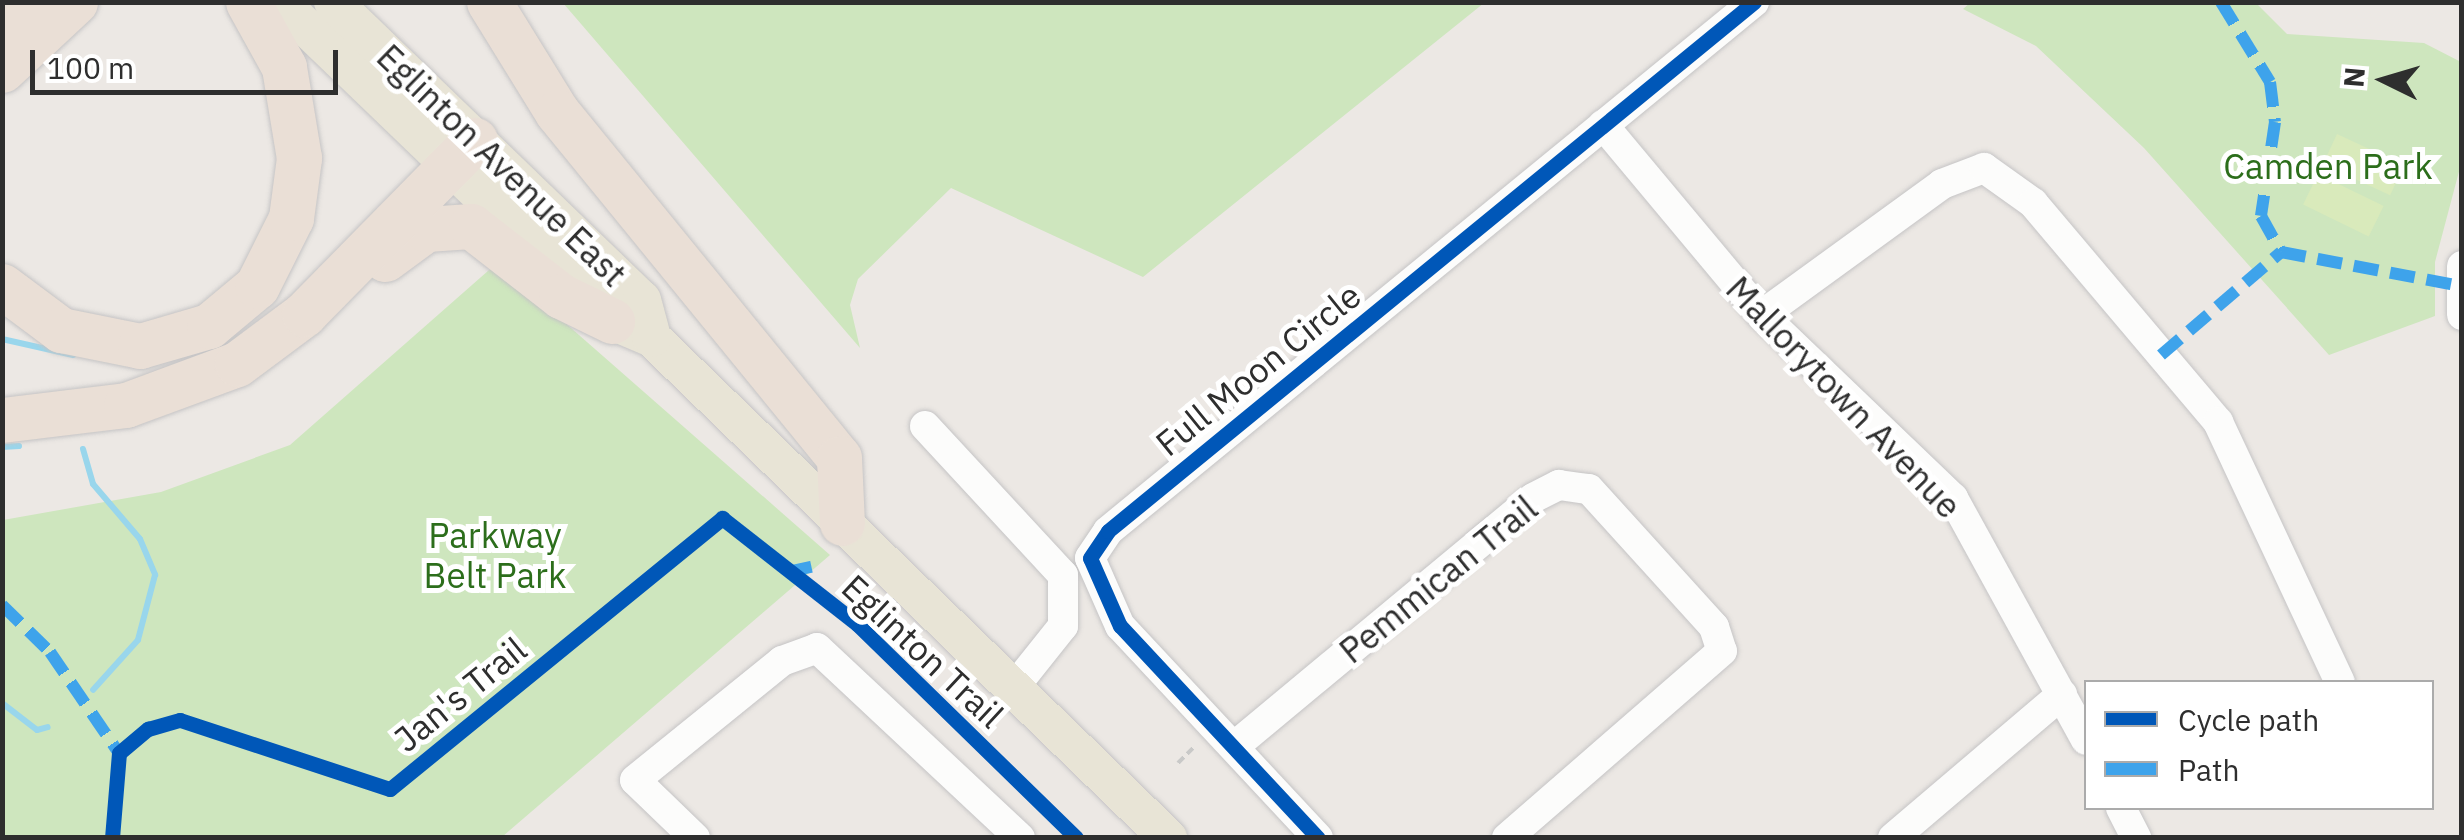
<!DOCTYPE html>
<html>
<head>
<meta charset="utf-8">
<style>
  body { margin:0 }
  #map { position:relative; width:2464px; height:840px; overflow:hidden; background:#ece8e4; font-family:"IBM Plex Sans",sans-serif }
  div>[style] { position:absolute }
  .green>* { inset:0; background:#cee6be }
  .pitch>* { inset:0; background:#d9eabb; transform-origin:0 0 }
  .stream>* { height:6px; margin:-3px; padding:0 3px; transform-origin:3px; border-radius:3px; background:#99d6ec }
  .path>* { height:4px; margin-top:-2px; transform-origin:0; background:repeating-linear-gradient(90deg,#c9c9c8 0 8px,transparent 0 13px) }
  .roads { filter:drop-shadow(0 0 2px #c5c4c5) drop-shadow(0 0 2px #c5c4c5) }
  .minor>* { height:30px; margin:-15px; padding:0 15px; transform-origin:15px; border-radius:15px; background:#fcfcfb }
  .major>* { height:38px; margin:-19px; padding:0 19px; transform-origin:19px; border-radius:19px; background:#e8e4d6 }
  .highway>* { height:45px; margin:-22.5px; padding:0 22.5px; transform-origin:22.5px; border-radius:22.5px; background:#eadfd6 }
  .quiet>* { height:12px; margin-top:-6px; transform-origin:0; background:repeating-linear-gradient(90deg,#3ea3eb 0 25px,transparent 0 37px) }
  .cycleway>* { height:15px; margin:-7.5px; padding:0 7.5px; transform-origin:7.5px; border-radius:7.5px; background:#0057b8 }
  span { translate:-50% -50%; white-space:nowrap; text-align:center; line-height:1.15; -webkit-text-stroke:10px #fff; paint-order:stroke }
  .street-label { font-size:35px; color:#2e2e2e }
  .park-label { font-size:35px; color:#2c6e1b }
  .frame { position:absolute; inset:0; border:5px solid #2e2e2e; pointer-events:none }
  .legend { position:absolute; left:2084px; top:680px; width:350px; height:130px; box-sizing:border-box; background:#fff; border:2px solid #ababab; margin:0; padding:12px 18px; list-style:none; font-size:30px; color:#2e2e2e }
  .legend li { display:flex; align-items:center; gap:20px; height:50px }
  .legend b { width:50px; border:2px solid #ababab }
  .north { position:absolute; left:2334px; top:30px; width:100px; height:100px; -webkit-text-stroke:8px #fff; paint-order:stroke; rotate:275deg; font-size:28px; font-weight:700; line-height:40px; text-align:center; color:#2e2e2e }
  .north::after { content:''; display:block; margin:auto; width:35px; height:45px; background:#2e2e2e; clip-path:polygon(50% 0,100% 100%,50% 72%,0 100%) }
  .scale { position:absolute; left:30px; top:50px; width:308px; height:45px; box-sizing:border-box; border:5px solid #2e2e2e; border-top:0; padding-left:12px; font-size:30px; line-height:35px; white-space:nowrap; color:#2e2e2e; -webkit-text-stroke:8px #fff; paint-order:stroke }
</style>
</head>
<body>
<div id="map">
  <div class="green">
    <i style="clip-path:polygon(1971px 2px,2256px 3px,2287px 34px,2424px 43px,2461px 62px,2461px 164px,2435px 262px,2435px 316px,2329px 355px,2144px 148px,2036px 46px,1963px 9px)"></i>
    <i style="clip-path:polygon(563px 3px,563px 2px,1484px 3px,1143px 277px,951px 188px,858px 279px,850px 305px,860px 348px)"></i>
    <i style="clip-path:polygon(497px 263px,830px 555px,502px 837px,3px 838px,3px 520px,161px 492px,290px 445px)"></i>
  </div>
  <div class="pitch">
    <i style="left:2337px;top:134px;width:74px;height:33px;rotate:25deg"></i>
    <i style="left:2318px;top:174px;width:73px;height:34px;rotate:26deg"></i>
  </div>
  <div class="stream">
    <i style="left:2px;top:339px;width:73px;rotate:12.7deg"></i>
    <i style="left:2px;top:447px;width:17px;rotate:-3deg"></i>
    <i style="left:83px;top:449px;width:36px;rotate:74deg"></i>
    <i style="left:93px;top:484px;width:72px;rotate:49.5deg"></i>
    <i style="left:140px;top:539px;width:39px;rotate:67deg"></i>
    <i style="left:155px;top:575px;width:67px;rotate:104.7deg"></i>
    <i style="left:138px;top:640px;width:67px;rotate:132deg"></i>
    <i style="left:2px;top:703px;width:44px;rotate:37.6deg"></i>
    <i style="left:37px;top:730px;width:11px;rotate:-15deg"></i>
  </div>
  <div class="path">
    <i style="left:1178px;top:763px;width:25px;rotate:-45deg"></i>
  </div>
  <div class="roads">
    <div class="minor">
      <i style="left:1603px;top:125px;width:248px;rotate:50.1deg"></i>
      <i style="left:1762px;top:315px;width:265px;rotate:43.8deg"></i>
      <i style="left:1953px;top:498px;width:276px;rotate:61.2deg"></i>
      <i style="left:2462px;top:266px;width:49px;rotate:90deg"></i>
      <i style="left:1762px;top:315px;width:223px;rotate:-36deg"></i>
      <i style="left:1942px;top:184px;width:45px;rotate:-20.9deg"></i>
      <i style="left:1984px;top:168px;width:60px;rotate:35.5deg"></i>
      <i style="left:2033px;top:203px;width:287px;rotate:49.8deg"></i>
      <i style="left:2218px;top:422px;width:287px;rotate:64.9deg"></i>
      <i style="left:925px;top:426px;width:203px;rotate:47.2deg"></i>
      <i style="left:1063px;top:575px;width:51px;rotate:90deg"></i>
      <i style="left:1063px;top:626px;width:82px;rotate:128.6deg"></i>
      <i style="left:1236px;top:745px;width:386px;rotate:-39.7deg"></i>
      <i style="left:1533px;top:498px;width:29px;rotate:-27deg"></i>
      <i style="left:1559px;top:485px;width:30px;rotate:8deg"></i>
      <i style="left:1589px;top:489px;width:186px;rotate:47.8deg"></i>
      <i style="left:1714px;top:627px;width:25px;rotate:72deg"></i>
      <i style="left:1722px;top:651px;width:285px;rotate:139deg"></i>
      <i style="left:2121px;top:808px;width:34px;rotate:63deg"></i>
      <i style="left:695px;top:838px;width:83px;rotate:-136deg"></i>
      <i style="left:635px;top:780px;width:189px;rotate:-39deg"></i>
      <i style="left:782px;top:661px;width:37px;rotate:-20deg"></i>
      <i style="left:817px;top:648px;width:278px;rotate:43.1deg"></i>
      <i style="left:1318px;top:838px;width:290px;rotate:-133deg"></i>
      <i style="left:1120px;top:626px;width:74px;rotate:-113.8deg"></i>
      <i style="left:1090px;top:558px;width:32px;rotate:-56deg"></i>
      <i style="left:1108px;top:531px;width:835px;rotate:-39.31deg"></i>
      <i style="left:1893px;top:838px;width:222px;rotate:-40.4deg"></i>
    </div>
    <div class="major">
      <i style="left:280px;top:2px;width:460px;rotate:43.9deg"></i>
      <i style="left:612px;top:321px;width:43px;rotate:23deg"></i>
      <i style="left:652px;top:338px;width:719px;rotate:44.1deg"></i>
      <i style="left:333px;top:2px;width:429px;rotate:44deg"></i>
      <i style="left:642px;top:300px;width:39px;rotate:75deg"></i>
    </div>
    <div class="highway">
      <i style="left:489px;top:2px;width:129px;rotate:58.3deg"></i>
      <i style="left:557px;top:112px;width:446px;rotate:50.8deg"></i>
      <i style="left:839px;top:458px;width:65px;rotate:87.4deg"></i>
      <i style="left:2px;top:16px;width:24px;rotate:-35deg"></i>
      <i style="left:2px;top:70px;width:100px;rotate:-43deg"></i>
      <i style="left:385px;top:259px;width:51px;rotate:-36.2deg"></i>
      <i style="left:426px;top:229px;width:45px;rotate:-3.8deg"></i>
      <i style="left:471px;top:226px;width:114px;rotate:37.9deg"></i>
      <i style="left:561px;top:296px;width:57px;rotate:26.1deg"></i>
      <i style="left:2px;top:286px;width:74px;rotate:36.7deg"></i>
      <i style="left:61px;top:330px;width:81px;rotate:11.4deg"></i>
      <i style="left:140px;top:346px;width:72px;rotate:-16.2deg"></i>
      <i style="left:209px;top:326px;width:62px;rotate:-39.8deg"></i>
      <i style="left:257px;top:286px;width:76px;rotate:-63.4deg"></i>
      <i style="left:291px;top:218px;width:61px;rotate:-82.4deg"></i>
      <i style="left:299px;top:158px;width:92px;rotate:-99.4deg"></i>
      <i style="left:284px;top:67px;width:74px;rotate:-119deg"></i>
      <i style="left:2px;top:420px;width:125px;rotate:-6.9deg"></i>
      <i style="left:126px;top:405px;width:118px;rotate:-20.3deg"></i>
      <i style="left:237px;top:364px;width:84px;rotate:-36.7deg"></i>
      <i style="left:304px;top:314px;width:244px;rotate:-45.5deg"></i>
    </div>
  </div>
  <div class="quiet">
    <i style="left:2221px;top:2px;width:94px;rotate:58.5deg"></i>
    <i style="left:2270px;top:82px;width:40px;rotate:82.9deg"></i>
    <i style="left:2275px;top:122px;width:95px;rotate:98.5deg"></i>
    <i style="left:2261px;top:216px;width:41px;rotate:60.9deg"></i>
    <i style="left:2281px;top:252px;width:178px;rotate:10.7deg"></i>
    <i style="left:2161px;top:355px;width:158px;rotate:-40.6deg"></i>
    <i style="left:787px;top:572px;width:34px;rotate:-12deg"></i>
    <i style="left:2px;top:605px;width:67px;rotate:44.4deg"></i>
    <i style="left:50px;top:652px;width:122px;rotate:55.7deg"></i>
  </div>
  <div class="cycleway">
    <i style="left:112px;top:838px;width:85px;rotate:-85.3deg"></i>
    <i style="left:119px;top:753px;width:38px;rotate:-40deg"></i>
    <i style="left:148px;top:729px;width:33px;rotate:-16deg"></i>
    <i style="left:180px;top:720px;width:221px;rotate:18.2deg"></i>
    <i style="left:390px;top:789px;width:429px;rotate:-39.2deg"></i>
    <i style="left:722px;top:518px;width:172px;rotate:38.1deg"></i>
    <i style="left:857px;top:624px;width:306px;rotate:44.3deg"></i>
    <i style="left:1318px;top:838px;width:290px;rotate:-133deg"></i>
    <i style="left:1120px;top:626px;width:74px;rotate:-113.8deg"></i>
    <i style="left:1090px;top:558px;width:32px;rotate:-56deg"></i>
    <i style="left:1108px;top:531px;width:835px;rotate:-39.31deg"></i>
  </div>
  <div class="street-label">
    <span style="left:502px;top:165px;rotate:44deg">Eglinton Avenue East</span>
    <span style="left:1258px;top:369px;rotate:-39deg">Full Moon Circle</span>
    <span style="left:1844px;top:397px;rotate:46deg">Mallorytown Avenue</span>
    <span style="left:1438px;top:579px;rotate:-39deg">Pemmican Trail</span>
    <span style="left:923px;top:651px;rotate:43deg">Eglinton Trail</span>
    <span style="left:460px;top:694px;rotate:-39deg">Jan's Trail</span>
  </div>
  <div class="park-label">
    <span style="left:2328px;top:166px">Camden Park</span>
    <span style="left:495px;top:555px">Parkway<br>Belt Park</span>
  </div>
  <div class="frame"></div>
  <ul class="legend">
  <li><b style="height:12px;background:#0057b8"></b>Cycle path</li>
  <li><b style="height:12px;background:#3ea3eb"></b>Path</li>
  </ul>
  <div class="north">N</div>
  <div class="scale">100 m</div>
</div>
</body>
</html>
